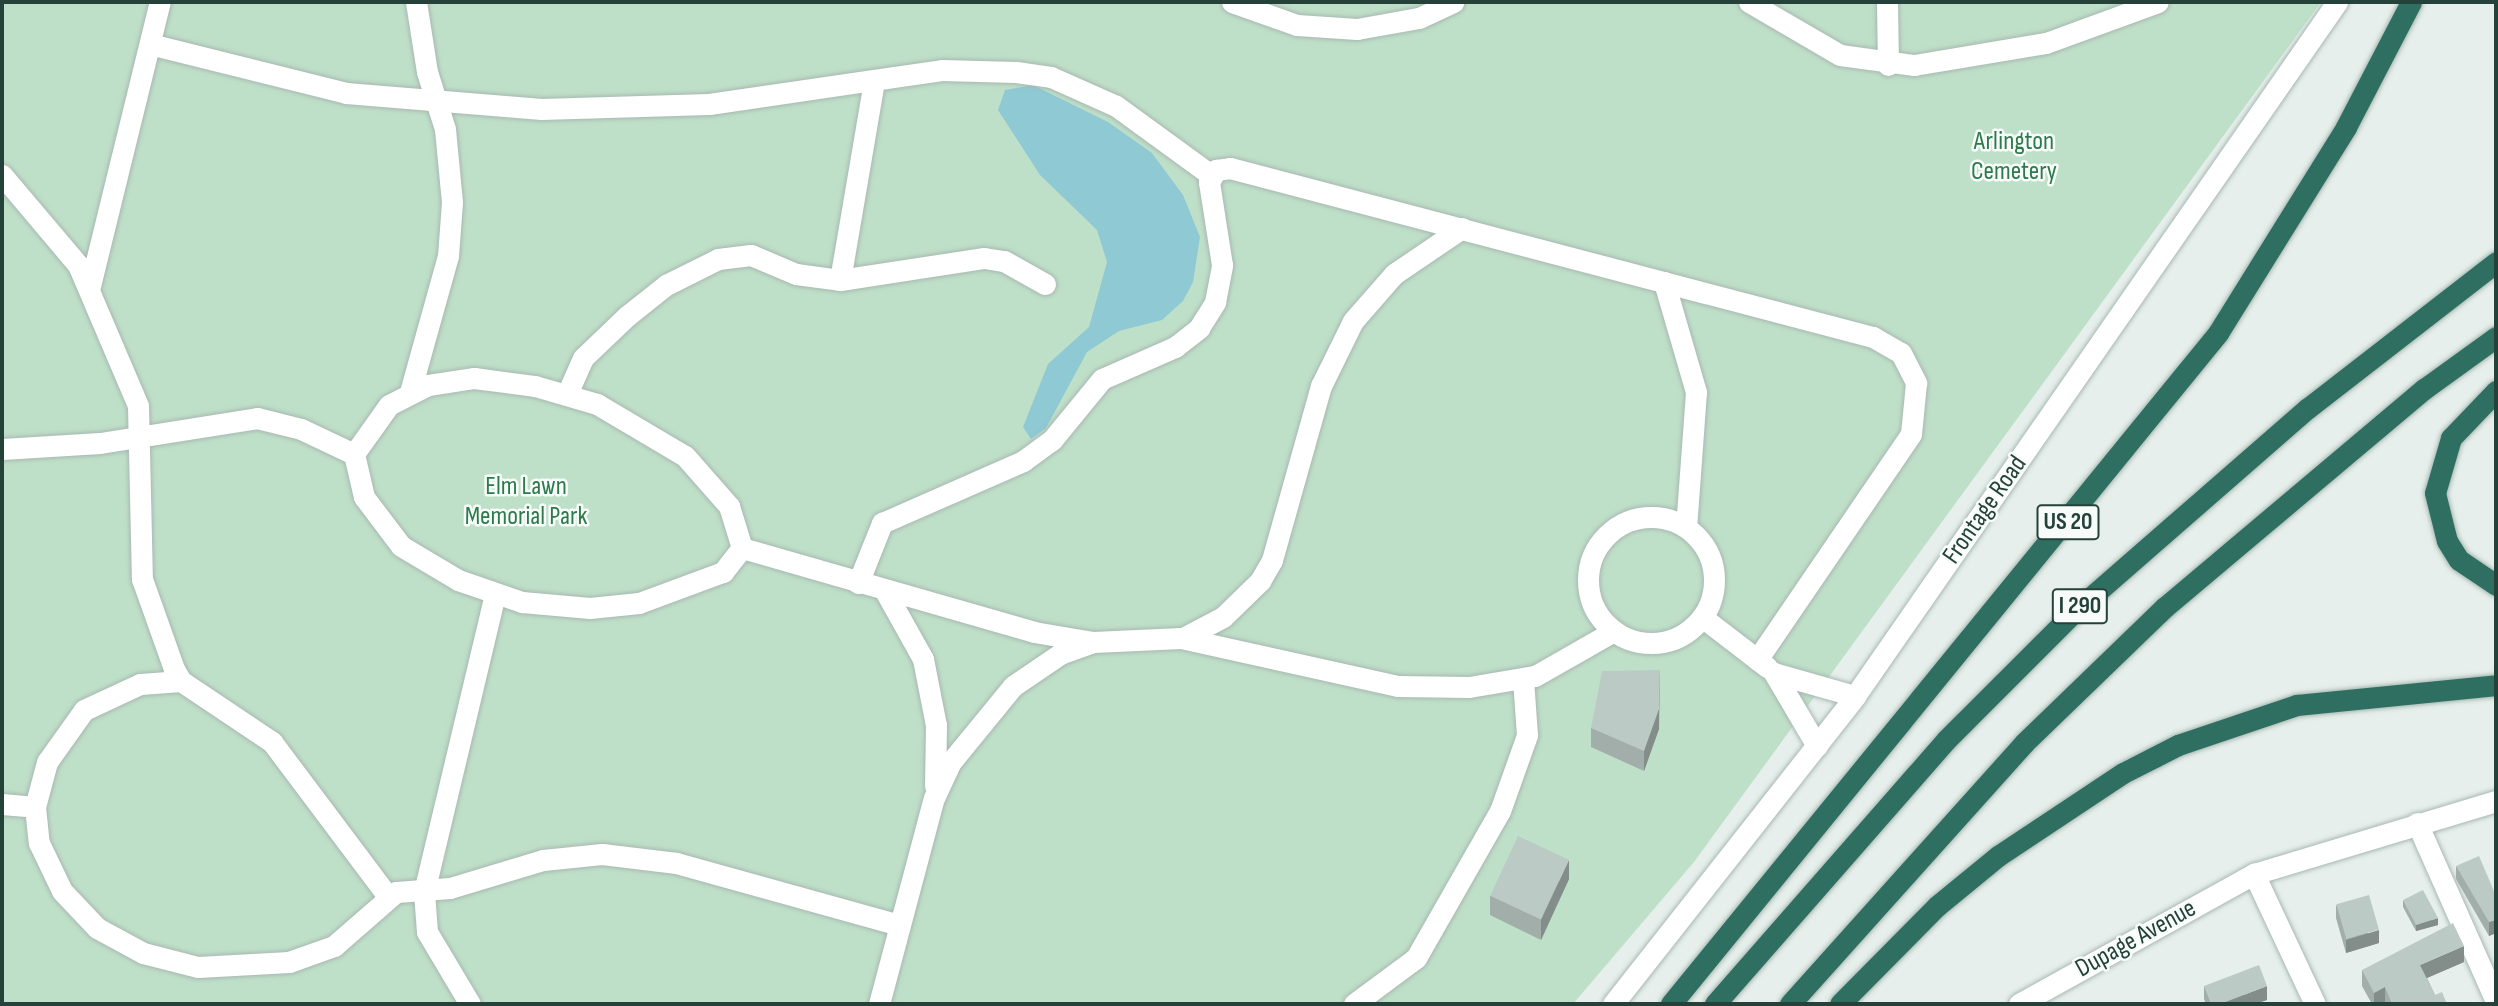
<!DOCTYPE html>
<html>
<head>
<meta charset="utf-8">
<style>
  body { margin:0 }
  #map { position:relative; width:2498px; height:1006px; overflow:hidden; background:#e6efeb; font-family:"Sofia Sans Condensed",sans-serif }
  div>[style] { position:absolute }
  .green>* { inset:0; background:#bfe0c8 }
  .water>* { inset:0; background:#8ec9d4 }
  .roads { filter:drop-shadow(0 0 2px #a8b8b2) drop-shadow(0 0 2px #a8b8b2) }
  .minor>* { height:21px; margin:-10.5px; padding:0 10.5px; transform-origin:10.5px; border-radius:10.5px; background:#fff }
  .minor>.ring { margin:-10.5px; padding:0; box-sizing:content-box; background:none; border:21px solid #fff; border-radius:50% }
  .highway>* { height:21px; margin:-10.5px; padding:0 10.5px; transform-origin:10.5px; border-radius:10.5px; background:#2f6f62 }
  .wall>* { inset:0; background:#a1aea9 }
  .shaded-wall>* { inset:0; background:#838d89 }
  .building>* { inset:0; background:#bbcac4; transform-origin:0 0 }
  span { translate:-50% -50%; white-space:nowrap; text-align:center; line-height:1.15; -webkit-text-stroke:5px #f7fbf9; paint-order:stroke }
  .shield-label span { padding:2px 5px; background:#f7fbf9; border:2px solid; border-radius:5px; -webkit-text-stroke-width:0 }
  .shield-label { font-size:24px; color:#24423a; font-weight:700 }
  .park-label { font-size:26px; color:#2d7a4b }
  .street-label { font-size:26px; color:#24423a }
  .frame { position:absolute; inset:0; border:4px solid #24423a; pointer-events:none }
</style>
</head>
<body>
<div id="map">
  <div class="green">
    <i style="clip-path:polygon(2px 2px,2321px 2px,1694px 862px,1573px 1004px,2px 1004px)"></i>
  </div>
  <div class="water">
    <i style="clip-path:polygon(1033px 85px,1108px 122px,1152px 153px,1183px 195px,1200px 237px,1193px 282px,1183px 301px,1162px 320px,1119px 331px,1087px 352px,1046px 428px,1031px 439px,1023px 427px,1048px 364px,1089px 327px,1107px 262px,1097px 230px,1040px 175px,998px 110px,1005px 90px)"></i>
  </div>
  <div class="roads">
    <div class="minor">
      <i style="left:1232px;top:2px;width:69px;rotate:19.5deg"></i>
      <i style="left:1297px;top:25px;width:60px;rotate:3.8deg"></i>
      <i style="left:1357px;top:29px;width:63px;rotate:-10.1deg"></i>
      <i style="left:1419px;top:18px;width:38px;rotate:-25deg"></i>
      <i style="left:1749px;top:2px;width:105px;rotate:30.2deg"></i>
      <i style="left:1840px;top:55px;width:75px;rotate:7.7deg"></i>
      <i style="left:1914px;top:65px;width:134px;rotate:-9.5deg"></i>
      <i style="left:2046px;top:43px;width:119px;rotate:-20.1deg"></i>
      <i style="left:1887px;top:2px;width:63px;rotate:89.1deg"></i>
      <i style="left:150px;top:44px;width:202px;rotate:14deg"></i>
      <i style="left:346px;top:93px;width:196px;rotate:4.7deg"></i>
      <i style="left:541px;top:109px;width:168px;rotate:-1.7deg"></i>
      <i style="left:709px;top:104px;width:235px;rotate:-8.3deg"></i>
      <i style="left:942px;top:70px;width:74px;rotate:1.5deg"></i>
      <i style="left:1016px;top:72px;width:35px;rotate:8deg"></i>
      <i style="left:1051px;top:77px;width:71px;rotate:24deg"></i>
      <i style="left:1116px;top:106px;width:117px;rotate:36deg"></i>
      <i style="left:2px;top:175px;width:118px;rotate:49.8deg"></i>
      <i style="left:78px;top:265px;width:153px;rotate:66.9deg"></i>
      <i style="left:138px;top:406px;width:173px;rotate:88.7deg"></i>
      <i style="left:142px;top:579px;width:96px;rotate:70.4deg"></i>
      <i style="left:174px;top:669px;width:14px;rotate:60deg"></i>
      <i style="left:181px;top:681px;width:110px;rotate:33.8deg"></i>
      <i style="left:272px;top:742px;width:191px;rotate:53.1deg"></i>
      <i style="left:840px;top:280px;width:201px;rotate:-80.3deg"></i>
      <i style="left:1664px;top:282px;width:115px;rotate:73.8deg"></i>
      <i style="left:1696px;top:392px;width:135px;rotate:94.2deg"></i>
      <i style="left:89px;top:290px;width:297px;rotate:-76.2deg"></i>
      <i style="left:410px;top:392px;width:141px;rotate:-74.4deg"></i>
      <i style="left:448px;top:256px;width:54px;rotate:-85.8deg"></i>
      <i style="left:452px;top:202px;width:73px;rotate:-95.5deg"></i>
      <i style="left:445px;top:129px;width:60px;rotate:-107.5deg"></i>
      <i style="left:427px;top:72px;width:71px;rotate:-98.9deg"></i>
      <i style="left:567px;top:394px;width:39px;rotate:-66deg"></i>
      <i style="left:583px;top:358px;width:61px;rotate:-43.7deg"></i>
      <i style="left:627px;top:316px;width:50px;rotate:-38.5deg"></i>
      <i style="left:666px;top:285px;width:58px;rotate:-26.6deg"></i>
      <i style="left:718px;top:259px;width:33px;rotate:-7deg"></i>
      <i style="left:751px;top:255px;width:49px;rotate:22.9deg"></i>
      <i style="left:796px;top:274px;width:44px;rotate:7.8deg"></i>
      <i style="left:840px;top:280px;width:146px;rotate:-8.7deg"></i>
      <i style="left:984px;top:258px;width:20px;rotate:9deg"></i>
      <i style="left:1004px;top:261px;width:47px;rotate:29.3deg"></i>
      <i style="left:2px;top:449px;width:98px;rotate:-3.5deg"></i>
      <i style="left:100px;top:443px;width:159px;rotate:-9deg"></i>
      <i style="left:257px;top:418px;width:45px;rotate:14deg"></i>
      <i style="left:301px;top:429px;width:59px;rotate:25.3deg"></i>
      <i style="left:354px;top:454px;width:60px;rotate:-54.5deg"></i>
      <i style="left:389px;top:405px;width:44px;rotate:-27.1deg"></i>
      <i style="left:428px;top:385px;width:47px;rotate:-8.7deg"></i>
      <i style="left:474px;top:378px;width:62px;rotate:7.5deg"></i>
      <i style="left:535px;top:386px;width:65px;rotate:16.2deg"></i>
      <i style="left:597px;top:404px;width:102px;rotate:30.6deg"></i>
      <i style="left:685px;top:456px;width:67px;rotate:48.7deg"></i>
      <i style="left:729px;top:506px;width:44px;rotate:72.8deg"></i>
      <i style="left:742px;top:548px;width:304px;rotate:16deg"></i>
      <i style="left:1034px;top:632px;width:60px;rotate:9.6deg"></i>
      <i style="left:354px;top:454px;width:44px;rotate:76.9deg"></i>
      <i style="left:364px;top:497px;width:61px;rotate:52.9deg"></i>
      <i style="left:401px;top:546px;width:66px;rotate:30.8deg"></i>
      <i style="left:458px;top:580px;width:68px;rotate:19deg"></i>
      <i style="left:522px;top:602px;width:68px;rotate:5deg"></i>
      <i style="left:590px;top:608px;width:49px;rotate:-5.8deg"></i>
      <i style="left:639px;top:603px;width:90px;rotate:-20.3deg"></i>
      <i style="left:723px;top:572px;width:31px;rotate:-52deg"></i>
      <i class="ring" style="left:1588px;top:517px;width:105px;height:105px"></i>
      <i style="left:858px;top:583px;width:65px;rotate:-68.2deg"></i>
      <i style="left:882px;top:523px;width:154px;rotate:-23.7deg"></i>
      <i style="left:1023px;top:461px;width:36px;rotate:-36deg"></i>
      <i style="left:1052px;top:440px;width:79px;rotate:-50.7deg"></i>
      <i style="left:1102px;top:379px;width:80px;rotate:-23.7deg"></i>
      <i style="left:1175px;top:347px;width:31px;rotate:-38deg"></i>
      <i style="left:1199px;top:328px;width:31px;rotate:-58deg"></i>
      <i style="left:1215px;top:302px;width:38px;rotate:-79deg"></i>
      <i style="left:1222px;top:265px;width:84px;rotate:-98.9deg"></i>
      <i style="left:1209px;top:182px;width:14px;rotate:-60deg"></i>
      <i style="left:1216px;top:170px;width:14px;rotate:-8deg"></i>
      <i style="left:1230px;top:168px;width:665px;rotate:14.73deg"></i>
      <i style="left:1873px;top:337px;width:32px;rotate:30deg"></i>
      <i style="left:1901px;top:353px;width:34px;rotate:63deg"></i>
      <i style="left:1916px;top:383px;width:51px;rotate:95.6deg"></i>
      <i style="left:1911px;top:434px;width:273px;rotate:124.3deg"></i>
      <i style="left:885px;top:591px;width:78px;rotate:60.8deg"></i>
      <i style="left:923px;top:659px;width:67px;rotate:78.9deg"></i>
      <i style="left:936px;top:725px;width:61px;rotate:90.9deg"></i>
      <i style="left:1702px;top:617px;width:82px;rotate:37.6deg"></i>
      <i style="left:1183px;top:638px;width:45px;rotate:-27.7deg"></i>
      <i style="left:1223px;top:617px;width:52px;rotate:-44.2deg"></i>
      <i style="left:1260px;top:581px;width:24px;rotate:-60deg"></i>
      <i style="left:1272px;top:560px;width:181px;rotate:-74.3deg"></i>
      <i style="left:1321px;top:386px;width:72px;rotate:-63.8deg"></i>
      <i style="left:1353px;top:321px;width:62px;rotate:-48.9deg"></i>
      <i style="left:1394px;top:274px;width:82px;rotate:-34.1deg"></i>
      <i style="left:181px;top:681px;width:41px;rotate:175.8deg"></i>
      <i style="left:140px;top:684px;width:62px;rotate:155.1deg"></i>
      <i style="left:84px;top:710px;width:64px;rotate:125.4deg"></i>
      <i style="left:47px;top:762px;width:47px;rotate:104.9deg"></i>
      <i style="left:35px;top:807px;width:36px;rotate:84deg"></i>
      <i style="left:39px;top:843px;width:53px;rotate:64.4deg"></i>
      <i style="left:62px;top:891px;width:51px;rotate:46.6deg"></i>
      <i style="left:97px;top:928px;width:52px;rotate:28.5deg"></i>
      <i style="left:143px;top:953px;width:57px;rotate:14.3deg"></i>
      <i style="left:198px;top:967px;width:91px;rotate:-3.1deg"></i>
      <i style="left:289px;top:962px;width:48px;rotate:-19.6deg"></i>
      <i style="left:334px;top:946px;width:82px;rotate:-41.1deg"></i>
      <i style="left:396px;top:892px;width:54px;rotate:-4.2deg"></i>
      <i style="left:450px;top:888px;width:97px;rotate:-16.8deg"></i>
      <i style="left:543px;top:860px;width:59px;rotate:-5.8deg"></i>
      <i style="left:602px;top:854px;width:75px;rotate:6.9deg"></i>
      <i style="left:676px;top:863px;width:232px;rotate:15.5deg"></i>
      <i style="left:1817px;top:746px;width:85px;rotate:-120.5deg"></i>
      <i style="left:1774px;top:673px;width:84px;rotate:15.9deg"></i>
      <i style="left:2px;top:804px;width:33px;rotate:5deg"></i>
      <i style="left:2417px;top:823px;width:195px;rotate:66.1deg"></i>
      <i style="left:2254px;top:874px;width:144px;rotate:64.9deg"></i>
      <i style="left:470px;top:1004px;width:84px;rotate:-120.8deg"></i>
      <i style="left:427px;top:932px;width:40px;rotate:-94.3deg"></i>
      <i style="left:424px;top:892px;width:305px;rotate:-76.6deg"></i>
      <i style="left:879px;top:1004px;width:213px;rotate:-75.1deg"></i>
      <i style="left:934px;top:798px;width:38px;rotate:-65deg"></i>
      <i style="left:950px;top:763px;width:99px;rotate:-50.7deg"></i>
      <i style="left:1013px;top:686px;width:57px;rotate:-34.2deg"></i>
      <i style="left:1060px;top:654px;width:35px;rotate:-20deg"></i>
      <i style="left:1093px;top:642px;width:88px;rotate:-2.6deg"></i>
      <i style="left:1181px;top:638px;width:222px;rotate:12.5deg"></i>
      <i style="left:1398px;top:686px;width:71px;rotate:0.8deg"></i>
      <i style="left:1469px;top:687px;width:67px;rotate:-9.5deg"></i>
      <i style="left:1535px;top:676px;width:91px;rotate:-29.7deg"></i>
      <i style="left:1354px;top:1004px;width:77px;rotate:-36.6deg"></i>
      <i style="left:1416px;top:958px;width:169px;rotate:-60.3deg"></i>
      <i style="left:1500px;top:811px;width:81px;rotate:-70.4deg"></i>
      <i style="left:1527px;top:735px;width:56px;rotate:-94.1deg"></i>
      <i style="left:1613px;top:1004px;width:392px;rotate:-51.8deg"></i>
      <i style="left:1855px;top:696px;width:845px;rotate:-55.22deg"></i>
      <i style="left:2019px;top:1004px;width:269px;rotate:-29deg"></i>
      <i style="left:2254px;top:874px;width:253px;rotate:-16.8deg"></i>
    </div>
    <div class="highway">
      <i style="left:2496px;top:391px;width:65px;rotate:133.8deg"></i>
      <i style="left:2451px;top:438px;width:57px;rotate:106.2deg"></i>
      <i style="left:2435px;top:493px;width:49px;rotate:76deg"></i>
      <i style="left:2447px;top:541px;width:22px;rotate:58deg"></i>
      <i style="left:2459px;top:560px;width:45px;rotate:34deg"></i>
      <i style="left:1671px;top:1004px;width:866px;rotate:-50.81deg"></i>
      <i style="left:2218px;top:333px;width:243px;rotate:-58.1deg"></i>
      <i style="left:2346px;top:127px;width:141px;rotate:-62.5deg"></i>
      <i style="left:1715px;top:1004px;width:351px;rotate:-48.8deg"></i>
      <i style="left:1946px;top:740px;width:182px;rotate:-45deg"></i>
      <i style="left:2075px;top:611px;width:309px;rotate:-41.1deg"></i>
      <i style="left:2308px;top:408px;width:238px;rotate:-37.8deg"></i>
      <i style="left:1790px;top:1004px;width:351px;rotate:-48.1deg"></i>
      <i style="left:2024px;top:743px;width:196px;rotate:-44deg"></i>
      <i style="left:2165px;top:607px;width:339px;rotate:-40.1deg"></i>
      <i style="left:2424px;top:389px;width:89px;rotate:-35.8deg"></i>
      <i style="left:1840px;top:1004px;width:138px;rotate:-45.3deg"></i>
      <i style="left:1937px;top:906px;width:79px;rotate:-39.3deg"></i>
      <i style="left:1998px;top:856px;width:150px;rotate:-33.6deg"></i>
      <i style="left:2123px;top:773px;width:62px;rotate:-27deg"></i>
      <i style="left:2178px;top:745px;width:126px;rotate:-18.6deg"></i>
      <i style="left:2297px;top:705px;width:200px;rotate:-5.7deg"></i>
    </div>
  </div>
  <div class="wall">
    <i style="clip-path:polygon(1591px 728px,1659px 729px,1644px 771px,1591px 747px)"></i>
    <i style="clip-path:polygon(2456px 866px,2496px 896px,2496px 933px,2489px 936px,2456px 879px)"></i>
    <i style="clip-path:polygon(1569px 879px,1541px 940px,1490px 915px,1490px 896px)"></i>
    <i style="clip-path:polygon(2403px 900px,2438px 925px,2416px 931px,2403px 907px)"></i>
    <i style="clip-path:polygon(2336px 905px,2379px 943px,2346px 953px,2336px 918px)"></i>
    <i style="clip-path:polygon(2464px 962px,2427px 978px,2435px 995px,2447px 1004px,2385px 1004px,2385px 1003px,2382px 1004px,2372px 1004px,2362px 986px,2362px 970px)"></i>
    <i style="clip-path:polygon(2204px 986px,2267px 1000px,2255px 1004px,2206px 1004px,2204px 999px)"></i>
  </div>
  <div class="shaded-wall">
    <i style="clip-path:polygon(1660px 670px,1659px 729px,1644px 771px,1644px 751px)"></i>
    <i style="clip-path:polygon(1569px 860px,1569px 879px,1541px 940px,1541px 920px)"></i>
    <i style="clip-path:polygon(2438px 918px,2438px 925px,2416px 931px,2416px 925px)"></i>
    <i style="clip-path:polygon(2496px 920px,2496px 933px,2489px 936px,2489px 922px)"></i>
    <i style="clip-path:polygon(2379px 930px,2379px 943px,2346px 953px,2346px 940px)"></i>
    <i style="clip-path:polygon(2464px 946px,2464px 962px,2420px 981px,2420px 965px)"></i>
    <i style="clip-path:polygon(2267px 986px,2267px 1000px,2255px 1004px,2220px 1004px)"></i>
    <i style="clip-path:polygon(2385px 987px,2385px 1003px,2382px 1004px,2374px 1004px,2374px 993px)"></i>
  </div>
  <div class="building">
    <i style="clip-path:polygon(1660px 670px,1659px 709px,1644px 751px,1591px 728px,1602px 671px)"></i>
    <i style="left:1518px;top:836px;width:56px;height:66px;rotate:25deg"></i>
    <i style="clip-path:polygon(2479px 856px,2496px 896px,2496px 920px,2489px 922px,2456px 866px)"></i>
    <i style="clip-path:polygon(2423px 890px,2438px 918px,2416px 925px,2403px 900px)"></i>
    <i style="left:2369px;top:895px;width:36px;height:34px;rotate:74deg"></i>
    <i style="clip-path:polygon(2453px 923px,2464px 946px,2420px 965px,2435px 995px,2442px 992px,2447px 1004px,2392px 1004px,2385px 987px,2374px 993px,2362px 970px)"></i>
    <i style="clip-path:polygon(2259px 965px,2267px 986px,2220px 1004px,2211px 1004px,2204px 986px)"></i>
  </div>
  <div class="shield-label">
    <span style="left:2068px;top:522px">US 20</span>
    <span style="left:2080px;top:606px">I 290</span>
  </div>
  <div class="park-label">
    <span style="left:2014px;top:157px">Arlington<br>Cemetery</span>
    <span style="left:526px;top:502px">Elm Lawn<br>Memorial Park</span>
  </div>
  <div class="street-label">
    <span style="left:1985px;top:510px;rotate:-55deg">Frontage Road</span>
    <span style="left:2136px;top:939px;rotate:-29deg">Dupage Avenue</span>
  </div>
  <div class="frame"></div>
</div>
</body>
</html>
